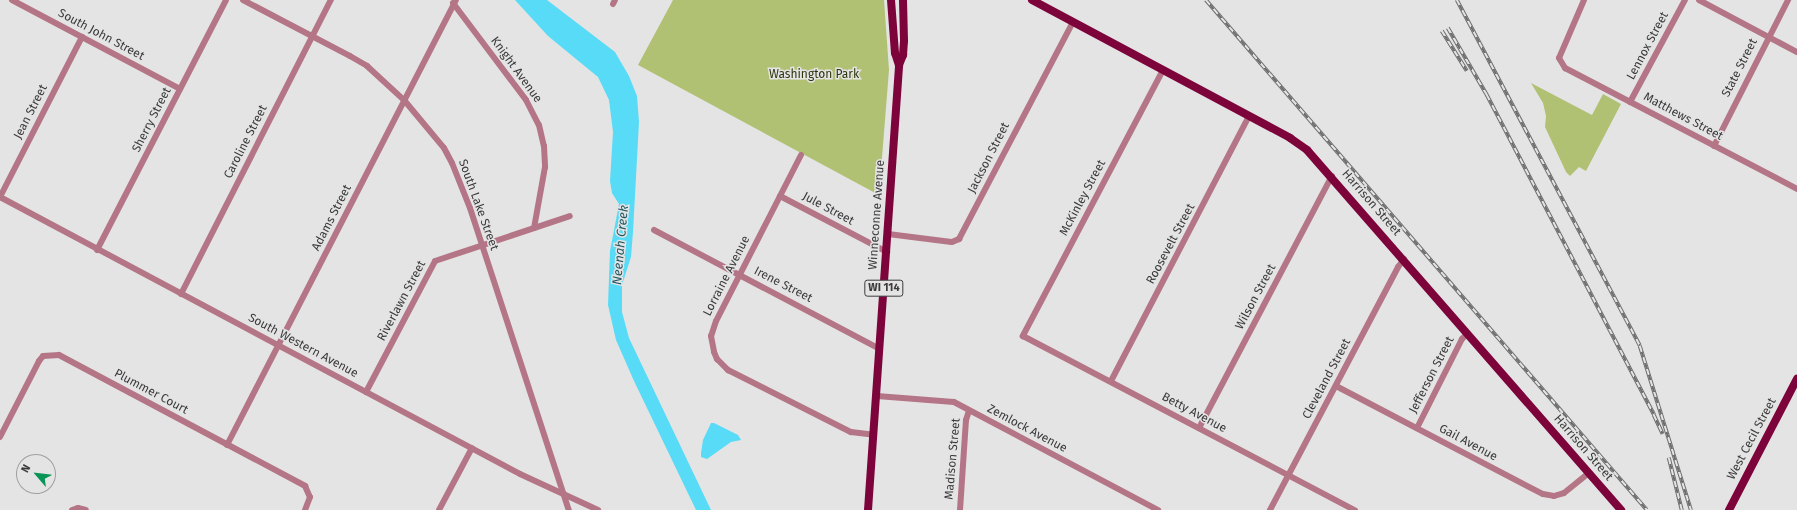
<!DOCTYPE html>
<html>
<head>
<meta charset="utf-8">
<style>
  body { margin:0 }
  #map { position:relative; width:1797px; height:510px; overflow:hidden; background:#e4e4e5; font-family:"Fira Sans",sans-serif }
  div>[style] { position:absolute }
  .green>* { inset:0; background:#b1c174 }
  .water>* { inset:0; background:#58dbf6 }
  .minor>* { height:6px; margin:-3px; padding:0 3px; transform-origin:3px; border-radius:3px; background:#b47686 }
  .major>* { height:8px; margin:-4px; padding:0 4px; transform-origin:4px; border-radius:4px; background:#7d033b }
  .rail>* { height:3.5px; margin-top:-1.75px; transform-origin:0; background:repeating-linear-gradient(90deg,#e4e4e5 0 6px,#6d6d6d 0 12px); box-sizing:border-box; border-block:1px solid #6d6d6d }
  span { translate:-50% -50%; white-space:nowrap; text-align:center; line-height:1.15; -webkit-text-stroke:3px #e4e4e5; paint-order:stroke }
  .shield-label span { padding:1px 3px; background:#e4e4e5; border:1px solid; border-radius:3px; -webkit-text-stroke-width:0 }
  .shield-label { font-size:11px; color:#3a3a3a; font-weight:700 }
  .street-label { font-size:12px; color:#3a3a3a }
  .park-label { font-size:12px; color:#2f360f }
  .water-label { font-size:13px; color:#215863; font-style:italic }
  .north { position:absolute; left:16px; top:454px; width:40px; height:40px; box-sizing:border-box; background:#e4e4e5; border:1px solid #a0a0a1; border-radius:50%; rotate:298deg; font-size:11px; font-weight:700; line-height:16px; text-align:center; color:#3a3a3a }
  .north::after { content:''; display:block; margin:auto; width:14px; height:18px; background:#079656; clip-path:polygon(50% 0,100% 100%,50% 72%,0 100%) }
</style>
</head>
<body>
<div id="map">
  <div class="green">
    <i style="clip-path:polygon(673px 0,884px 0,889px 70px,879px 195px,638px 65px)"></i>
    <i style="clip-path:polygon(1531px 83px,1592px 115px,1603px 94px,1621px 104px,1586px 171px,1579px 167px,1570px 176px,1566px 172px,1545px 127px,1546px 116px,1543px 103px)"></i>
  </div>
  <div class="water">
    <i style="clip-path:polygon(515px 0,547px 0,615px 52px,629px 76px,637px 96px,639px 122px,633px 232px,631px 257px,622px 285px,622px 312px,629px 338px,711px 510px,696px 510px,634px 381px,616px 340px,608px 305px,610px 251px,619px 204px,612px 193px,610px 181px,613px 132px,609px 100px,598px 77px,548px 36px)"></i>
    <i style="clip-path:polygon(711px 423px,714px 423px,738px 435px,741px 440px,731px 442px,707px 459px,701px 457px,701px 453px,703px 440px)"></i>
  </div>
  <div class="minor">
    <i style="left:12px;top:0;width:190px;rotate:27.9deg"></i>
    <i style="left:243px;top:0;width:121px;rotate:27.6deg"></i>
    <i style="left:350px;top:56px;width:20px;rotate:30deg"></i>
    <i style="left:367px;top:66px;width:50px;rotate:42.6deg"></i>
    <i style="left:404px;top:100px;width:62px;rotate:50.2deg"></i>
    <i style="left:444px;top:148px;width:17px;rotate:62deg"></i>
    <i style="left:452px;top:163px;width:48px;rotate:68.2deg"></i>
    <i style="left:470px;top:208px;width:318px;rotate:71.9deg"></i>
    <i style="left:1584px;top:0;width:63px;rotate:113.3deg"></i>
    <i style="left:1559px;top:58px;width:12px;rotate:59deg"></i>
    <i style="left:1565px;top:68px;width:262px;rotate:27.5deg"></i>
    <i style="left:1699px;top:0;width:111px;rotate:28deg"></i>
    <i style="left:453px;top:3px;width:121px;rotate:53deg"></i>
    <i style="left:526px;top:100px;width:28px;rotate:63deg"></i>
    <i style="left:539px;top:125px;width:22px;rotate:77deg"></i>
    <i style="left:544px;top:146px;width:21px;rotate:87deg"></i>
    <i style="left:545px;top:167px;width:62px;rotate:100.2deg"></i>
    <i style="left:613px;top:4px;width:4px;rotate:-63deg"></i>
    <i style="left:1163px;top:70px;width:301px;rotate:117.8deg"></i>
    <i style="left:1023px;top:336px;width:375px;rotate:27.7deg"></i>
    <i style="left:1630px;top:102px;width:116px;rotate:-61.7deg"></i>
    <i style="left:1714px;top:146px;width:164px;rotate:-63.1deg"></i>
    <i style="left:801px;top:155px;width:186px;rotate:117.1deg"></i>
    <i style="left:716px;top:321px;width:16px;rotate:108deg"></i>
    <i style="left:711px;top:336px;width:16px;rotate:79deg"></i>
    <i style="left:714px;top:352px;width:8px;rotate:67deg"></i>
    <i style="left:717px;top:359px;width:16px;rotate:45deg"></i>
    <i style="left:728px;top:370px;width:138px;rotate:26.8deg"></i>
    <i style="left:851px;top:432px;width:23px;rotate:7deg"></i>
    <i style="left:780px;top:196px;width:121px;rotate:27.6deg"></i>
    <i style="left:0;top:197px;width:589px;rotate:28.04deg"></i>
    <i style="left:520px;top:474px;width:86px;rotate:24.8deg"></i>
    <i style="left:0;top:197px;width:180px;rotate:-62.9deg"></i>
    <i style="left:654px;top:230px;width:255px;rotate:27.8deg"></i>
    <i style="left:888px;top:234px;width:64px;rotate:7.1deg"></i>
    <i style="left:952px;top:242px;width:8px;rotate:-23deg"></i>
    <i style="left:959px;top:239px;width:245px;rotate:-62.3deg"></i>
    <i style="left:97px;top:250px;width:281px;rotate:-62.7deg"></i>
    <i style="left:181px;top:294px;width:330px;rotate:-63deg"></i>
    <i style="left:1111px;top:381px;width:299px;rotate:-62.5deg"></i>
    <i style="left:1336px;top:386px;width:233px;rotate:27.6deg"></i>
    <i style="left:1543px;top:494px;width:11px;rotate:10deg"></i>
    <i style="left:1554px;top:496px;width:10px;rotate:-17deg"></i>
    <i style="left:1564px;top:493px;width:32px;rotate:-39deg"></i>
    <i style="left:366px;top:392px;width:148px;rotate:-62.2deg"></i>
    <i style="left:435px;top:261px;width:142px;rotate:-18.4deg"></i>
    <i style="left:877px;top:396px;width:77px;rotate:4.5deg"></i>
    <i style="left:954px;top:402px;width:231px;rotate:27.9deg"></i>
    <i style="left:1199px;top:428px;width:285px;rotate:-62.2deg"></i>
    <i style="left:1417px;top:428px;width:100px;rotate:-63.2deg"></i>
    <i style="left:1462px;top:339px;width:8px;rotate:-45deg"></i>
    <i style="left:0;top:437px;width:85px;rotate:-62.8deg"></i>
    <i style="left:39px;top:361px;width:6px;rotate:-51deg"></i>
    <i style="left:43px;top:356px;width:16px;rotate:-4deg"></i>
    <i style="left:59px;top:355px;width:279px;rotate:28deg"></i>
    <i style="left:305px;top:486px;width:12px;rotate:66deg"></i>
    <i style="left:310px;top:497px;width:14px;rotate:111deg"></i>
    <i style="left:227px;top:445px;width:500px;rotate:-62.77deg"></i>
    <i style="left:72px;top:510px;width:6px;rotate:-18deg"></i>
    <i style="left:78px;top:508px;width:8px;rotate:14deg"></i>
    <i style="left:439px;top:510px;width:70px;rotate:-62deg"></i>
    <i style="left:960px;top:510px;width:90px;rotate:-86.2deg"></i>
    <i style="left:966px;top:420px;width:9px;rotate:-72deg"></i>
    <i style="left:1270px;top:510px;width:275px;rotate:-62.2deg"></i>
    <i style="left:1398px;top:267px;width:10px;rotate:-53deg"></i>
  </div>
  <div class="major">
    <i style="left:891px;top:0;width:53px;rotate:85.7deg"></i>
    <i style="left:895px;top:53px;width:13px;rotate:72deg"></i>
    <i style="left:1032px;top:0;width:293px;rotate:28.1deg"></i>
    <i style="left:1290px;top:138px;width:21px;rotate:35deg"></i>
    <i style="left:1307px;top:150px;width:478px;rotate:48.9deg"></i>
    <i style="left:868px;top:510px;width:446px;rotate:-86deg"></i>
    <i style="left:899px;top:65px;width:11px;rotate:-68deg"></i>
    <i style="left:903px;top:55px;width:14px;rotate:-86deg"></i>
    <i style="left:904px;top:41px;width:41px;rotate:-91.4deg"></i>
    <i style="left:1729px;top:510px;width:148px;rotate:-62.6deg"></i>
  </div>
  <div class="rail">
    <i style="left:1206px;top:0;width:674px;rotate:49.15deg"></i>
    <i style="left:1457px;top:0;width:391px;rotate:62.1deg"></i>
    <i style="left:1640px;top:346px;width:172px;rotate:72.7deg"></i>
    <i style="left:1448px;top:28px;width:78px;rotate:59.8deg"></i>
    <i style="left:1487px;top:95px;width:361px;rotate:62.4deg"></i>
    <i style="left:1654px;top:415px;width:21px;rotate:65deg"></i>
    <i style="left:1442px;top:31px;width:47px;rotate:58deg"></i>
    <i style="left:1669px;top:458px;width:54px;rotate:76deg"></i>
  </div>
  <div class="shield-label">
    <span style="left:884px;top:288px">WI 114</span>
  </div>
  <div class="street-label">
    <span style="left:101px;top:35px;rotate:28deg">South John Street</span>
    <span style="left:1648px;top:46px;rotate:-62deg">Lennox Street</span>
    <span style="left:1740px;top:68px;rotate:-63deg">State Street</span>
    <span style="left:516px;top:70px;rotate:54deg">Knight Avenue</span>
    <span style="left:31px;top:112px;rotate:-63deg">Jean Street</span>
    <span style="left:1683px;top:117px;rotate:28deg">Matthews Street</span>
    <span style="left:152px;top:120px;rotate:-63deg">Sherry Street</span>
    <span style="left:246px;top:142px;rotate:-63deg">Caroline Street</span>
    <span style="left:989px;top:158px;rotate:-63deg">Jackson Street</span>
    <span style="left:1083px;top:198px;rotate:-62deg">McKinley Street</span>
    <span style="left:1371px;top:203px;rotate:49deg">Harrison Street</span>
    <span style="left:478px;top:205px;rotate:70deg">South Lake Street</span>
    <span style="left:828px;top:209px;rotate:28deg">Jule Street</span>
    <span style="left:877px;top:215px;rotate:-86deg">Winneconne Avenue</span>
    <span style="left:332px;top:218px;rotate:-63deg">Adams Street</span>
    <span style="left:1171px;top:244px;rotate:-62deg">Roosevelt Street</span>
    <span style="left:727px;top:276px;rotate:-63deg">Lorraine Avenue</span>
    <span style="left:783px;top:285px;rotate:27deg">Irene Street</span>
    <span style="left:1256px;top:297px;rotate:-62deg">Wilson Street</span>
    <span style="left:402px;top:301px;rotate:-62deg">Riverlawn Street</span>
    <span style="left:303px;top:346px;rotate:28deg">South Western Avenue</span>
    <span style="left:1432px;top:375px;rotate:-63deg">Jefferson Street</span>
    <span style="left:1327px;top:379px;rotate:-62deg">Cleveland Street</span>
    <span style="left:151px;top:392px;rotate:28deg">Plummer Court</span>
    <span style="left:1194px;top:413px;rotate:28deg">Betty Avenue</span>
    <span style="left:1027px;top:429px;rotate:28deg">Zemlock Avenue</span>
    <span style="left:1752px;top:439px;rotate:-62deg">West Cecil Street</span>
    <span style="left:1468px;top:443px;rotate:28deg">Gail Avenue</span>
    <span style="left:1583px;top:448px;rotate:49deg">Harrison Street</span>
    <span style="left:953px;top:459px;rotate:-85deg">Madison Street</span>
  </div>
  <div class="park-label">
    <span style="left:814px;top:75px">Washington Park</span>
  </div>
  <div class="water-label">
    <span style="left:621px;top:245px;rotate:-85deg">Neenah Creek</span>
  </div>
  <div class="north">N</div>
</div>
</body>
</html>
